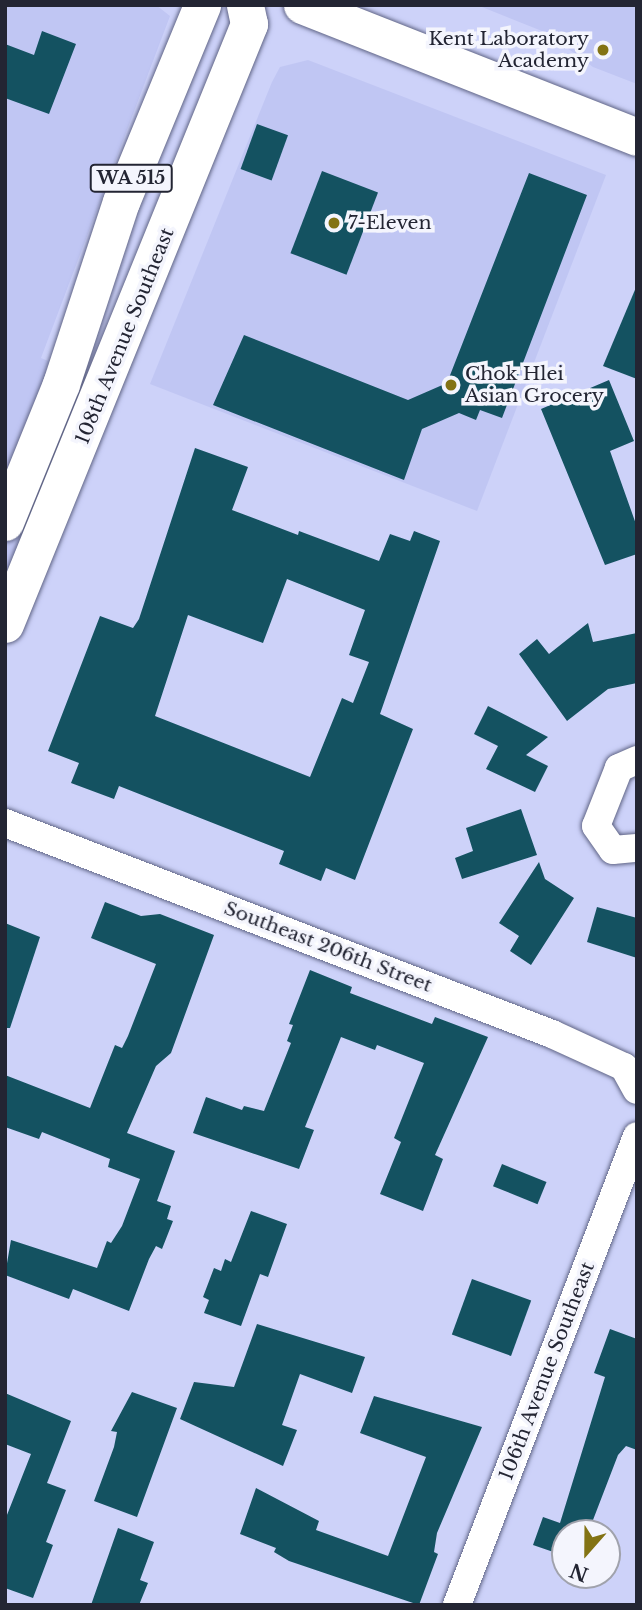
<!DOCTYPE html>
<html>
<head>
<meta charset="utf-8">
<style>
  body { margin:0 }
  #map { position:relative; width:642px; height:1610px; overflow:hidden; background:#cdd2f9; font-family:"Libre Baskerville",serif }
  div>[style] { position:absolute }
  .built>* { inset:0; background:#c0c6f3 }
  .building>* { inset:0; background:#145261; transform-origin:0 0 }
  .roads { filter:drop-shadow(0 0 2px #606586) drop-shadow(0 0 2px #606586) }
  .minor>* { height:28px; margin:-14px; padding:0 14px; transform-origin:14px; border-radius:14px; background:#fff }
  .major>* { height:37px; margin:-18.5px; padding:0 18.5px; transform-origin:18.5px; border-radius:18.5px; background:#fff }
  .dots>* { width:19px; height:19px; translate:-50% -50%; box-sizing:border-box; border:4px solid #f4f5fd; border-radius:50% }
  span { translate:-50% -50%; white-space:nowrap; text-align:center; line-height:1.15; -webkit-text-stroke:7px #f4f5fd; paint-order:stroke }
  .shield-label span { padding:2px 5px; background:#f4f5fd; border:2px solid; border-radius:5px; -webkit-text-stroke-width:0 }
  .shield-label { font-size:18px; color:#232533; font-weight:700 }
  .poi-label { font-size:19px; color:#232533 }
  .right { translate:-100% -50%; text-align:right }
  .left { translate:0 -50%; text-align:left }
  .street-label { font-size:19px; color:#232533 }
  .frame { position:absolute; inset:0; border:7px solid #232533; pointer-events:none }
  .north { position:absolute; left:551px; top:1519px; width:70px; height:70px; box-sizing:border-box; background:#f4f5fd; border:2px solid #a0a2ac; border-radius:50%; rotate:201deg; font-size:19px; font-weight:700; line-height:28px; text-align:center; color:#232533 }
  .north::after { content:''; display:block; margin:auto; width:24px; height:32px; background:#837314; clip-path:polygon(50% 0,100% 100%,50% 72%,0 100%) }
</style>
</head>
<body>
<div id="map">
  <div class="built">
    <i style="clip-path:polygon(5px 5px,156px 5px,170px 16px,41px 358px,89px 378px,5px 587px)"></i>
    <i style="clip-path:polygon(477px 5px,637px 5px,637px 84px,593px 67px,547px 33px)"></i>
    <i style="clip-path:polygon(308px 60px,606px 175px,477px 511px,150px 384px,272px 82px,280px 67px)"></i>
  </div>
  <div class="building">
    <i style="clip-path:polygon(42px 31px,76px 44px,49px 114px,5px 98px,5px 44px,34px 55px)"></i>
    <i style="left:257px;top:124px;width:33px;height:48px;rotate:20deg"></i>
    <i style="left:322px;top:171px;width:60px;height:88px;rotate:21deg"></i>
    <i style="clip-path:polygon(529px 173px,587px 195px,502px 418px,480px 410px,476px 420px,459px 413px,422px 429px,404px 480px,213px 405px,244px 335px,408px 400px,447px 383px)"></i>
    <i style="clip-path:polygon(637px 285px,637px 379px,603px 366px)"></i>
    <i style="clip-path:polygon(609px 380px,634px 441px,610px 451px,637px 527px,637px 554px,605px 565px,541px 409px)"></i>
    <i style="clip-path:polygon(evenodd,195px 448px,248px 467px,232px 510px,298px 535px,299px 531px,379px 561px,390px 534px,410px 541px,414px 531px,440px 541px,380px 714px,413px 729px,355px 880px,326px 868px,321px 881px,279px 864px,284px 851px,119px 786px,114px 799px,71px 783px,79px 763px,48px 751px,100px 616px,133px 628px,139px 619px,195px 448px,287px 579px,365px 610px,349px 655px,369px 662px,353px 703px,342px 698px,310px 777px,155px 716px,188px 615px,263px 643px,287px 579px)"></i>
    <i style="clip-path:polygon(588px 623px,593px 642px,637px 633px,637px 683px,608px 689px,567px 721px,519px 654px,537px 639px,549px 654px)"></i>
    <i style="clip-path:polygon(488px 706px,548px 737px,526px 755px,548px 766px,535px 792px,486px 769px,498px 746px,474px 734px)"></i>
    <i style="clip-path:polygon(521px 809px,537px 855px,462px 879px,455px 858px,473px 851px,466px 828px)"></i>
    <i style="clip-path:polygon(539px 862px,545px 879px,574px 898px,531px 965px,510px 951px,519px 936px,499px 923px)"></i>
    <i style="clip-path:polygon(105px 902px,141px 916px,160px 914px,214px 935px,171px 1053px,156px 1066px,127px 1133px,175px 1151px,157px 1201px,171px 1206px,167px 1219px,173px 1221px,162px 1249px,156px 1246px,149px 1259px,129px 1311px,73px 1289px,69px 1299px,5px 1275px,11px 1240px,97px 1268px,107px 1241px,111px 1243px,122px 1226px,140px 1179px,108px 1167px,110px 1159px,42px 1132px,39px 1139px,5px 1127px,5px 1075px,90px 1108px,115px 1045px,122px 1048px,128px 1036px,156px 964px,91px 938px)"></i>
    <i style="clip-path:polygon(597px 907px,637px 918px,637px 958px,587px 942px)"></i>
    <i style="clip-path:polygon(5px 923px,40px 937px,10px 1028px,5px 1028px)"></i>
    <i style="clip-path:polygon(310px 970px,352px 987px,350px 993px,432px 1024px,435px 1017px,488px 1037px,435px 1155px,443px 1159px,423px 1211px,380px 1194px,401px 1142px,394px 1138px,424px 1063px,377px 1045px,375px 1050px,341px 1037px,305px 1127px,314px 1130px,299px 1169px,193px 1133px,206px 1097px,242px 1110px,244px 1106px,264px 1111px,291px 1043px,287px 1041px,293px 1025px,289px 1024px)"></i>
    <i style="left:502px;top:1164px;width:48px;height:24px;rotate:22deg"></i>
    <i style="clip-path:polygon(251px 1211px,287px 1224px,268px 1277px,260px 1274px,241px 1326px,204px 1313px,209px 1300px,203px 1297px,214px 1268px,221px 1271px,225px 1259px,231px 1262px)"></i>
    <i style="left:472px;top:1279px;width:63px;height:59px;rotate:20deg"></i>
    <i style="clip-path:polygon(257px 1324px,365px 1357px,352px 1393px,300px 1374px,282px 1425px,297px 1430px,283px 1466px,180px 1419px,194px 1382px,234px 1387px)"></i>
    <i style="clip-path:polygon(610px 1329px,637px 1339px,637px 1450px,626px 1446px,618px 1455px,588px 1533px,565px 1533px,565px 1556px,533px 1545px,543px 1517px,560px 1523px,605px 1377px,594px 1373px)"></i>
    <i style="clip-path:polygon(132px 1392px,177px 1408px,137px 1517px,94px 1501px,114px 1447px,117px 1432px,111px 1431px)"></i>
    <i style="clip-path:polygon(5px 1393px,71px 1421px,47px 1483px,66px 1490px,46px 1542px,53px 1545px,33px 1598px,5px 1588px,5px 1520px,31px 1454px,5px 1444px)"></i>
    <i style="clip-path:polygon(374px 1396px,482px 1427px,437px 1533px,434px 1552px,438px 1554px,419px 1605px,289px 1561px,274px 1552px,276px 1548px,240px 1534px,256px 1488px,319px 1521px,316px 1530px,388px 1556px,426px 1457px,360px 1433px)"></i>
    <i style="clip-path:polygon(118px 1528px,154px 1542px,140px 1580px,148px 1583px,139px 1605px,91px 1605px)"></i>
  </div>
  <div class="roads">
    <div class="minor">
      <i style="left:637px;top:760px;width:20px;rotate:156deg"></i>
      <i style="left:619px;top:768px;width:62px;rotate:111.6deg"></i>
      <i style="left:596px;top:826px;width:29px;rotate:55deg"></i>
      <i style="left:613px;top:850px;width:24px;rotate:-5deg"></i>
      <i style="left:5px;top:823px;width:586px;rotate:21.09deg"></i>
      <i style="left:552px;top:1034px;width:79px;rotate:24.6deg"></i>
      <i style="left:624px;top:1067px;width:26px;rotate:61deg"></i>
      <i style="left:457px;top:1605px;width:502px;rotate:-69deg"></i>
    </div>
    <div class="major">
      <i style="left:302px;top:5px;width:360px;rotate:21.5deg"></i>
      <i style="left:5px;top:522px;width:149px;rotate:-67.9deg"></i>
      <i style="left:61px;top:384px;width:192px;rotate:-71.8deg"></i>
      <i style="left:121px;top:202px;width:213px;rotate:-67.6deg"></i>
      <i style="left:5px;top:624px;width:648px;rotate:-67.87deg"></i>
      <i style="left:249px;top:24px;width:19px;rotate:-102deg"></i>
    </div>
  </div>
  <div class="dots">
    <i style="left:603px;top:50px;background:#837314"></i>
    <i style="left:334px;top:223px;background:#837314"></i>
    <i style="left:451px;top:385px;background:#837314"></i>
  </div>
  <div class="shield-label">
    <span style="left:131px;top:178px">WA 515</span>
  </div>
  <div class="poi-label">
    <span class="right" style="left:589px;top:50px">Kent Laboratory<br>Academy</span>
    <span class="left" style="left:348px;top:223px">7-Eleven</span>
    <span class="left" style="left:465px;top:385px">Chok Hlei<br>Asian Grocery</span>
  </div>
  <div class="street-label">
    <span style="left:125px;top:336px;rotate:-68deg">108th Avenue Southeast</span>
    <span style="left:328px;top:947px;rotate:21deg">Southeast 206th Street</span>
    <span style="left:547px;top:1371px;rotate:-69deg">106th Avenue Southeast</span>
  </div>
  <div class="frame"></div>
  <div class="north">N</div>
</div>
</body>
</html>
